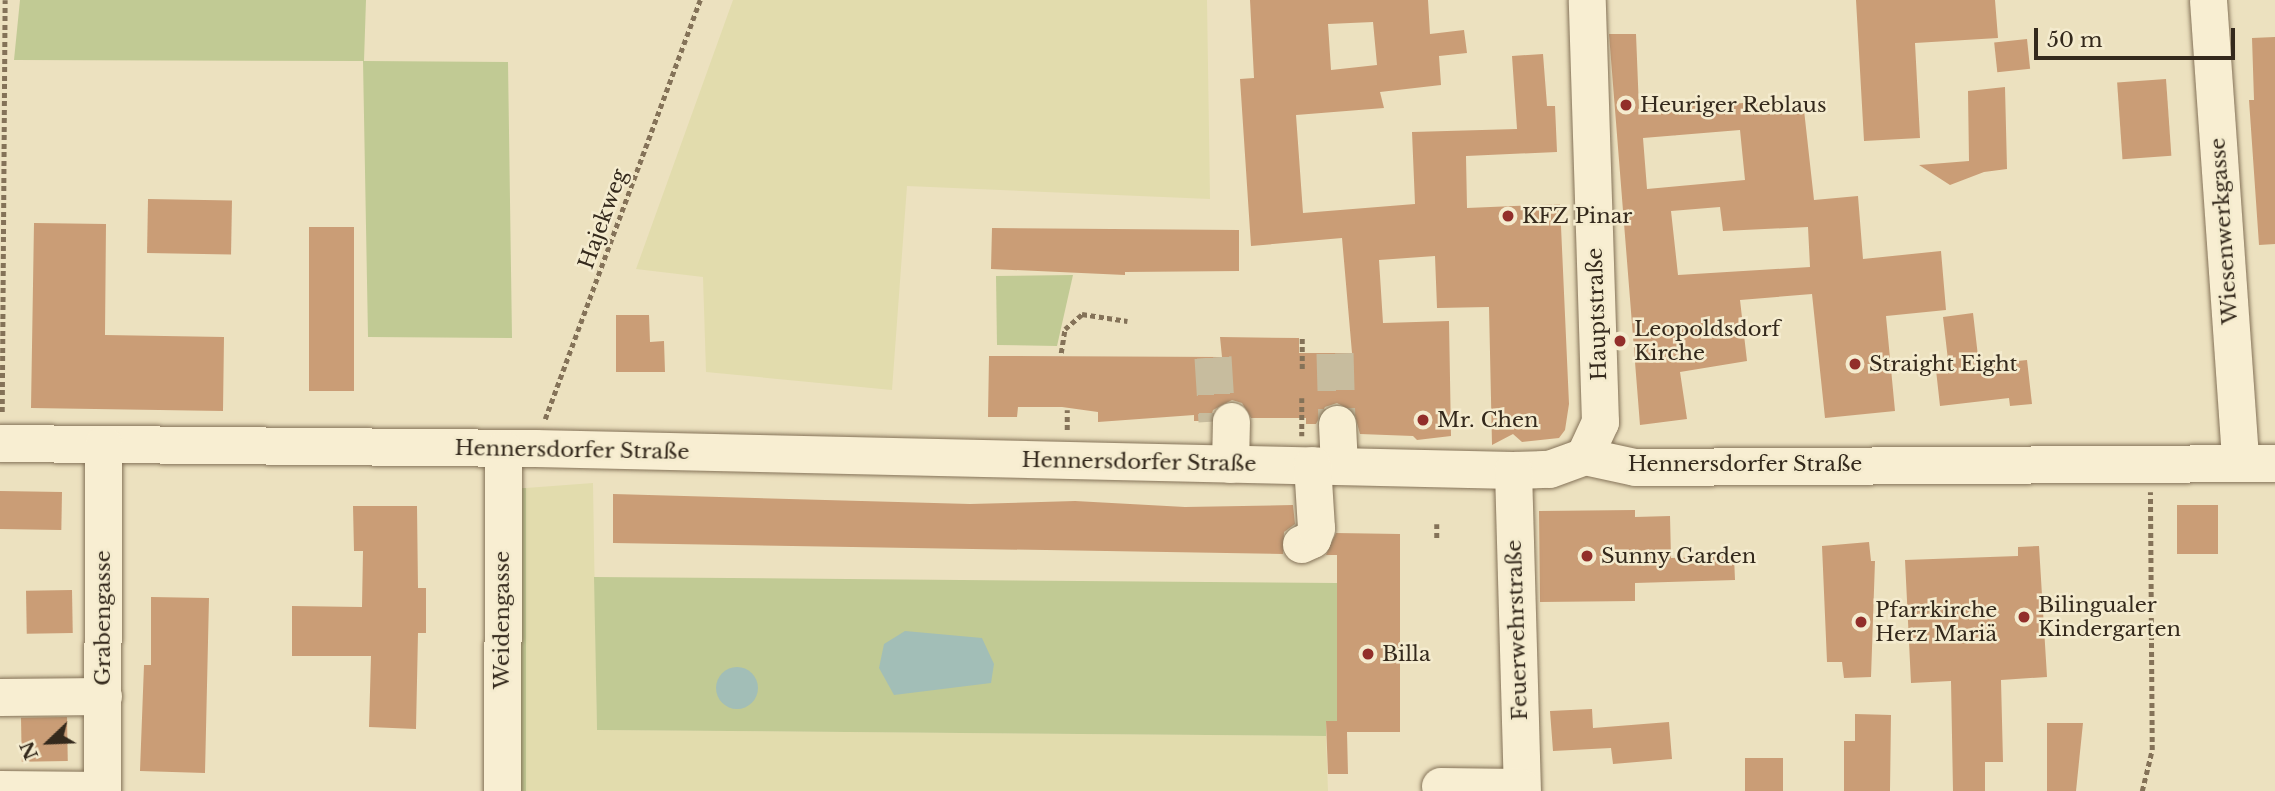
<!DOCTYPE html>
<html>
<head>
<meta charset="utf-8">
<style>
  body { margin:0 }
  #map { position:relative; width:2275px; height:791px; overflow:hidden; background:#ece1bf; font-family:"Libre Baskerville",serif }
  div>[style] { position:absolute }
  .farmland>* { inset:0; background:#e2dcad }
  .green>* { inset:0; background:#c1ca94; transform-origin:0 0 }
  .water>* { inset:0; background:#a2beb7 }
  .round { border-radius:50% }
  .building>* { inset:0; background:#ca9d76; transform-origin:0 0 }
  .minor-tunnel>* { height:37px; margin-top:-18.5px; transform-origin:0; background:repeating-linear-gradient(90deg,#c7bc9e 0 37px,transparent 0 55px) }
  .path>* { height:4.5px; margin-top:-2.25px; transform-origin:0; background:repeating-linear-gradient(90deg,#847258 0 5px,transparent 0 8.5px) }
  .roads { filter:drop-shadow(0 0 2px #847258) drop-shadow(0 0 2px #847258) }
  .minor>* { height:37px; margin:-18.5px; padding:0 18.5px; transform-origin:18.5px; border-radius:18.5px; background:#f8eed2 }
  .dots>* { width:19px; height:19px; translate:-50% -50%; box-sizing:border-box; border:4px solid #f4ebce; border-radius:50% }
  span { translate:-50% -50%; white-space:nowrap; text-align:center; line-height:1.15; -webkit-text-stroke:5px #f4ebce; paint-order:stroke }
  .poi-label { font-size:21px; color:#34291c }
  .left { translate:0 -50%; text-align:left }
  .street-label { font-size:21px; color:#34291c }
  .north { position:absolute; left:14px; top:707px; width:70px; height:70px; -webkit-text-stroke:5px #f4ebce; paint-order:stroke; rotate:247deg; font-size:19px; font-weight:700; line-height:28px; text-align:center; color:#34291c }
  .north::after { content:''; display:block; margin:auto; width:24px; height:32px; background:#34291c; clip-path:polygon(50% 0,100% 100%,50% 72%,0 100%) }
  .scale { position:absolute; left:2034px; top:28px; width:201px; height:32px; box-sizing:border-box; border:4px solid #34291c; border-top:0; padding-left:9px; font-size:21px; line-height:24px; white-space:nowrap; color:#34291c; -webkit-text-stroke:5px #f4ebce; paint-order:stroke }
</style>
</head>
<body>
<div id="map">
  <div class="farmland">
    <i style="clip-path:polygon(733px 0,1207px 0,1210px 199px,907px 186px,892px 390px,706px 372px,703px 277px,636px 269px)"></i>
    <i style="clip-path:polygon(593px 483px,597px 730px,1326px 736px,1328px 791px,525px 791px,526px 488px)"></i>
  </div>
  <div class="green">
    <i style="clip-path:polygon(20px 0,366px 0,364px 61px,508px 62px,512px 338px,368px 337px,363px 61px,14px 60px)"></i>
    <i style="clip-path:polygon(1073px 275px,1057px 346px,997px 345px,996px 276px)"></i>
    <i style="left:526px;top:488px;width:303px;height:14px;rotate:90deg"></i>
    <i style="clip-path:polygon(594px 577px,1337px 583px,1337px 721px,1326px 721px,1326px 736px,597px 730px)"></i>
  </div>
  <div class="water">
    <i style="clip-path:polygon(905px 631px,982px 638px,994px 664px,991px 683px,894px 695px,879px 668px,884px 644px)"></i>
    <i class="round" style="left:716px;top:667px;width:42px;height:42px"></i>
  </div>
  <div class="building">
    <i style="clip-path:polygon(evenodd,1250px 0,1428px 0,1430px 34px,1464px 30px,1467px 53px,1439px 56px,1441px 85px,1380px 92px,1384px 108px,1296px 115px,1303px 213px,1415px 204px,1412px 132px,1517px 129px,1512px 56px,1543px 54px,1547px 106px,1555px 106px,1557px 152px,1466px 156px,1467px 208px,1560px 204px,1569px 404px,1565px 430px,1559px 438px,1522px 442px,1513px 434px,1492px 445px,1489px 307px,1437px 308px,1435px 256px,1379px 260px,1383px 323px,1449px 321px,1451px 436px,1417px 440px,1413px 436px,1360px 434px,1354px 412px,1337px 403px,1325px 407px,1316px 424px,1306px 424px,1306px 418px,1251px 418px,1242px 403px,1232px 400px,1213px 410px,1210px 421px,1194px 421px,1194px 415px,1098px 422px,1098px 412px,1062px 407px,1018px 407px,1017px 417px,988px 417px,989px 356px,1222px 357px,1220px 337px,1299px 338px,1299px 353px,1352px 353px,1342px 238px,1251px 246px,1240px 79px,1254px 78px,1250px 0,1373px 22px,1377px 65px,1331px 70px,1328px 24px,1373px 22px)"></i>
    <i style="clip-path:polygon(1856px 0,1995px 0,1998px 38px,1915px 43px,1920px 138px,1864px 141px)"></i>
    <i style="clip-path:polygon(evenodd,1609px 34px,1636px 34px,1639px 109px,1761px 102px,1762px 115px,1804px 110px,1814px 200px,1858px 196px,1863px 259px,1941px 251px,1946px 310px,1886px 316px,1895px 411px,1825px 418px,1812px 294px,1740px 300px,1747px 361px,1680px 372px,1687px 419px,1640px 425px,1609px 34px,1740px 130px,1745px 180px,1647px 189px,1643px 138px,1740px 130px,1609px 34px,1720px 207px,1723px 231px,1808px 227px,1810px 267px,1678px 275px,1671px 211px,1720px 207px)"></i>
    <i style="clip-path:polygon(2275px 37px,2275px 244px,2259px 245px,2249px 100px,2254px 100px,2252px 38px)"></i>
    <i style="left:2027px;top:39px;width:30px;height:33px;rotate:84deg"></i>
    <i style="left:2166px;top:79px;width:77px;height:49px;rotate:86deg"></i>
    <i style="clip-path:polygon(2005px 87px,2007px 169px,1984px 172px,1950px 185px,1919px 165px,1969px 161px,1968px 91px)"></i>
    <i style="left:148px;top:199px;width:84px;height:54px;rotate:1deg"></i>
    <i style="clip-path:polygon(34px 223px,106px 224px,105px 335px,224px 337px,223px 411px,31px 408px)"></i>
    <i style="left:309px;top:227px;width:45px;height:164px"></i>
    <i style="clip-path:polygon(992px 228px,1239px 230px,1239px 271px,1125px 272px,1125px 275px,991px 269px)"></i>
    <i style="clip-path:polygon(1973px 313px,1979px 365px,2027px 360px,2032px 404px,2010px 406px,2009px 398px,1940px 406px,1935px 361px,1948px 360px,1943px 317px)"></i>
    <i style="clip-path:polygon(616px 315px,649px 315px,650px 342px,664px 341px,665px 372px,616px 372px)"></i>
    <i style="left:0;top:491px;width:62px;height:38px;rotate:1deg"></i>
    <i style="clip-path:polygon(613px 494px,970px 504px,1075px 501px,1185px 507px,1293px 505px,1295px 524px,1284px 532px,1283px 554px,613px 543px)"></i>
    <i style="left:2218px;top:505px;width:49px;height:41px;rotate:90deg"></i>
    <i style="clip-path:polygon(353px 506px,417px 506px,418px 588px,426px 588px,426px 633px,418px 633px,416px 729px,369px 727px,371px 656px,292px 656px,292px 606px,362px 607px,363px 551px,354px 551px)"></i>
    <i style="clip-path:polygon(1635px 510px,1635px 517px,1670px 516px,1671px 558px,1734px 556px,1735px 580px,1635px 583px,1635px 601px,1540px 602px,1539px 511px)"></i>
    <i style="clip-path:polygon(1336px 533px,1400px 534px,1400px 732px,1347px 732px,1348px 774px,1328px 774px,1326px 721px,1337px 721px,1337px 555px,1326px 555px)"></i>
    <i style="clip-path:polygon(1869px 542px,1871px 561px,1875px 561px,1871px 677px,1844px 678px,1842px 662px,1827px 662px,1822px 546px)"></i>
    <i style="clip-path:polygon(2039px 546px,2047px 677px,2001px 680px,2003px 762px,1985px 762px,1985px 791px,1953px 791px,1951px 681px,1911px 683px,1905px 560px,2018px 556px,2018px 547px)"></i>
    <i style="left:72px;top:590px;width:43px;height:46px;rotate:89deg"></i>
    <i style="clip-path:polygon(151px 597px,209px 598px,205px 773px,140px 771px,144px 665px,151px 665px)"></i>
    <i style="clip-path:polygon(1592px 709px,1593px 728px,1669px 722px,1672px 759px,1613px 764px,1611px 748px,1553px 751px,1550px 711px)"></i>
    <i style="clip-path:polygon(1855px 714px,1891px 715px,1890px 791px,1844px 791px,1844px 741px,1855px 741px)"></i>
    <i style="left:67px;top:717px;width:44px;height:46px;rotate:89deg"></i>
    <i style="clip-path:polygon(2047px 723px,2083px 723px,2076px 791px,2047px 791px)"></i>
    <i style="left:1745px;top:758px;width:38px;height:33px"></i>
  </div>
  <div class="minor-tunnel">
    <i style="left:1335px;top:353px;width:71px;rotate:88.4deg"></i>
    <i style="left:1213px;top:357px;width:64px;rotate:86.4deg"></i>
  </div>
  <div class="path">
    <i style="left:1061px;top:353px;width:24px;rotate:-81deg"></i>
    <i style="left:1065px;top:329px;width:23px;rotate:-41deg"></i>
    <i style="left:1082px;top:314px;width:46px;rotate:8.8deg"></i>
    <i style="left:1302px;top:369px;width:32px;rotate:-90deg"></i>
    <i style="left:1302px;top:398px;width:38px;rotate:90deg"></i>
    <i style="left:2px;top:412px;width:412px;rotate:-89.6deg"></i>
    <i style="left:545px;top:419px;width:447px;rotate:-69.7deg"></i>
    <i style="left:1067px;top:430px;width:20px;rotate:-90deg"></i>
    <i style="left:1437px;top:524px;width:16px;rotate:90deg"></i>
    <i style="left:2142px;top:791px;width:42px;rotate:-76.3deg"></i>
    <i style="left:2152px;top:750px;width:258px;rotate:-90.4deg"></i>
  </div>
  <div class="roads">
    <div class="minor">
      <i style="left:2208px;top:0;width:462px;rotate:86deg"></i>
      <i style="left:1337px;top:424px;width:42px;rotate:87.3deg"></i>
      <i style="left:0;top:443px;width:535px;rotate:0.54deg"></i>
      <i style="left:535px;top:448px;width:978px;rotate:1.29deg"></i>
      <i style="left:1513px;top:470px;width:36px;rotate:-2deg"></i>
      <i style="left:1549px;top:469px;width:37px;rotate:-20deg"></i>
      <i style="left:1584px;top:456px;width:52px;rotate:12.2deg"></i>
      <i style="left:1635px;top:467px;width:640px;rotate:-0.36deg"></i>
      <i style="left:1584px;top:456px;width:38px;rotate:-65deg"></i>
      <i style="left:1600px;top:422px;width:422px;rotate:-91.8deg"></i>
      <i style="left:1230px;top:464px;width:43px;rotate:-88.7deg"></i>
      <i style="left:1513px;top:470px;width:321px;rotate:88.4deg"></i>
      <i style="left:1301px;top:544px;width:12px;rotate:-24deg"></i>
      <i style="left:1312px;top:539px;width:12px;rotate:-70deg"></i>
      <i style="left:1316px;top:528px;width:63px;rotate:-93.6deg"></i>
      <i style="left:0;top:697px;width:103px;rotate:-0.6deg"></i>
      <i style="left:1440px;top:786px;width:81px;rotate:0.7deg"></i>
      <i style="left:0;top:789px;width:102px;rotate:0.6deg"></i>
      <i style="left:102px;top:791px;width:347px;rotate:-89.8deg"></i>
      <i style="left:502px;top:791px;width:342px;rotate:-89.8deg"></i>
    </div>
  </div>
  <div class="dots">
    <i style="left:1626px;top:105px;background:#922e2a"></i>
    <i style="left:1508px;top:216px;background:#922e2a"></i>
    <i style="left:1620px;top:341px;background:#922e2a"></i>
    <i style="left:1855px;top:364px;background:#922e2a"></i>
    <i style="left:1423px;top:420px;background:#922e2a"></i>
    <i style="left:1587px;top:556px;background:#922e2a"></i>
    <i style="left:2024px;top:617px;background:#922e2a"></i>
    <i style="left:1861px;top:622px;background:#922e2a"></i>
    <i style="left:1368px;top:654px;background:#922e2a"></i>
  </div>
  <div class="poi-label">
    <span class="left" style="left:1640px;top:105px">Heuriger Reblaus</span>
    <span class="left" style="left:1522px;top:216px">KFZ Pinar</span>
    <span class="left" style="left:1634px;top:341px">Leopoldsdorf<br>Kirche</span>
    <span class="left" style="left:1869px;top:364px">Straight Eight</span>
    <span class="left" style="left:1437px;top:420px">Mr. Chen</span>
    <span class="left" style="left:1601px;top:556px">Sunny Garden</span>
    <span class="left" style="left:2038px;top:617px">Bilingualer<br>Kindergarten</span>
    <span class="left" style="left:1875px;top:622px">Pfarrkirche<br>Herz Mariä</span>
    <span class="left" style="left:1382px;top:654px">Billa</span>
  </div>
  <div class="street-label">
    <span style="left:603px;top:219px;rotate:-70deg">Hajekweg</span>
    <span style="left:2224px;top:231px;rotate:-94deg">Wiesenwerkgasse</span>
    <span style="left:1597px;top:314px;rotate:-92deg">Hauptstraße</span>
    <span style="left:572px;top:450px;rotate:1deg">Hennersdorfer Straße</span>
    <span style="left:1139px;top:462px;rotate:1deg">Hennersdorfer Straße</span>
    <span style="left:1745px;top:464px">Hennersdorfer Straße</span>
    <span style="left:103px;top:618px;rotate:-90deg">Grabengasse</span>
    <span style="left:502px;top:620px;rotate:-90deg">Weidengasse</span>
    <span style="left:1517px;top:630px;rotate:-92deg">Feuerwehrstraße</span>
  </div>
  <div class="north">N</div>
  <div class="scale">50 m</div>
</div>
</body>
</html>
